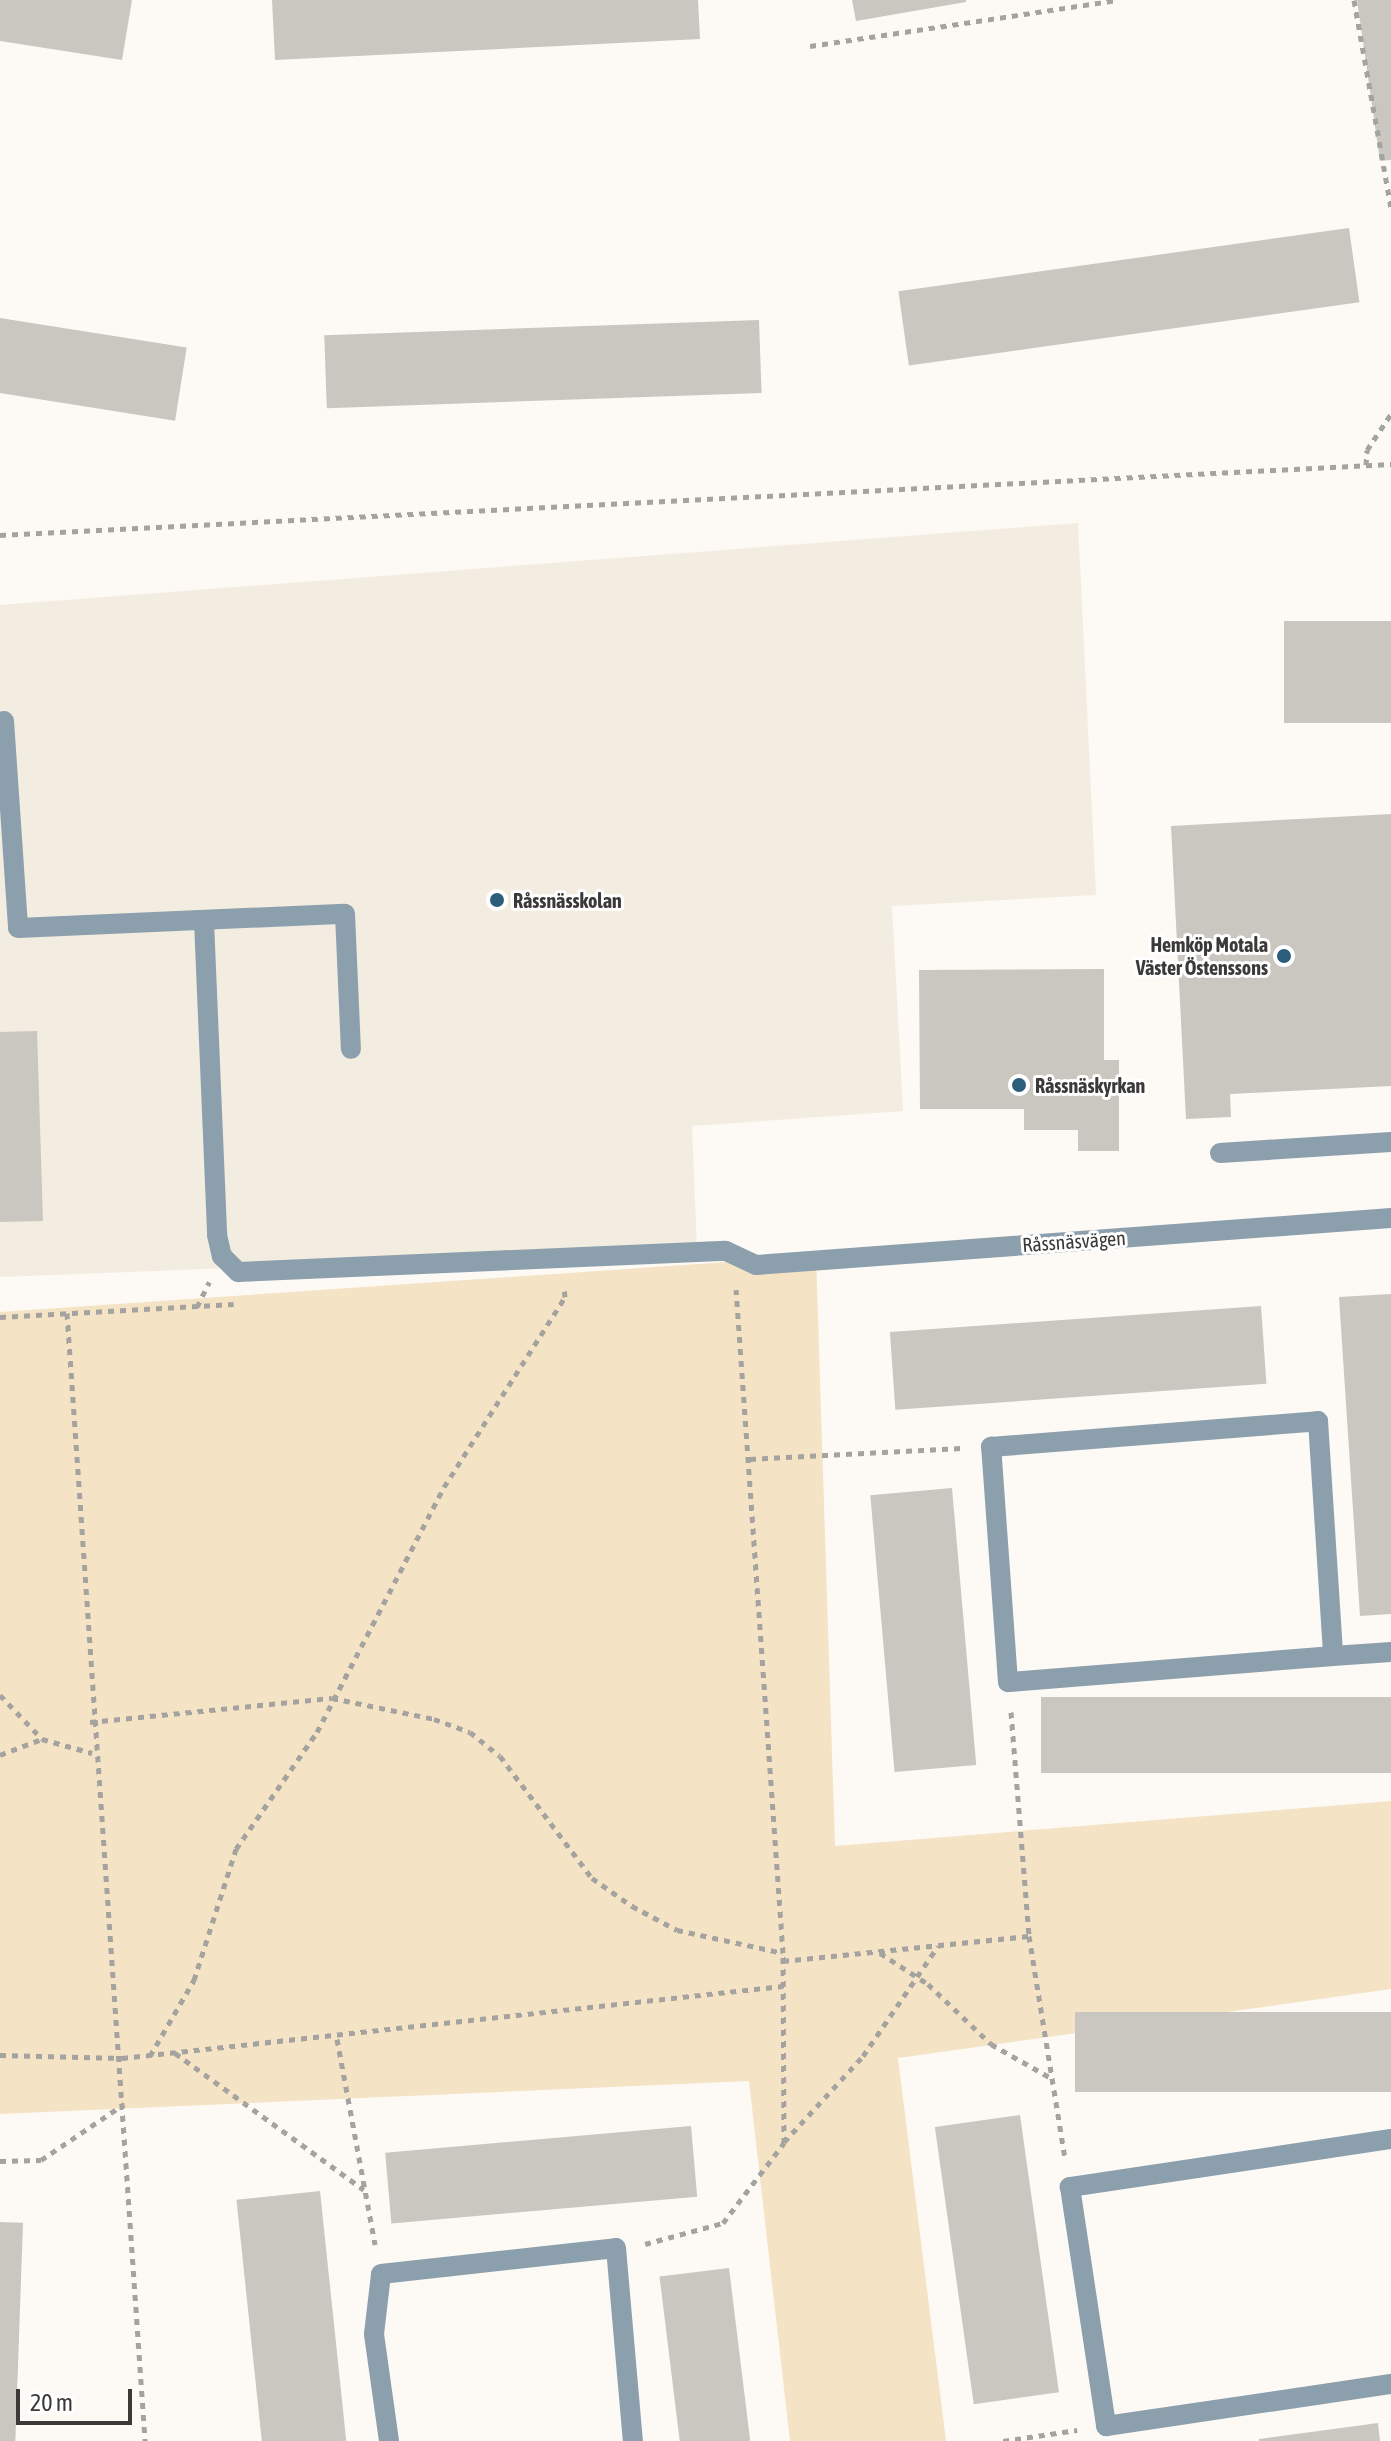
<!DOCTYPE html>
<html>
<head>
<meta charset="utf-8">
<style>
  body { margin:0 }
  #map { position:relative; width:1391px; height:2441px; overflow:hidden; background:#fdf9f4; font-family:"Asap Condensed",sans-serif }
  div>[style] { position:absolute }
  .built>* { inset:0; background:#f3ece0 }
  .green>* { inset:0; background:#f4e3c4 }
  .building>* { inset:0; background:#cac7c1; transform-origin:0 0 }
  .path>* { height:5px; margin-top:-2.5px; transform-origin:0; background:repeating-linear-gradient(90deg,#a5a39f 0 6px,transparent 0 12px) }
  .minor>* { height:20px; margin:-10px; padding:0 10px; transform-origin:10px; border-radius:10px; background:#8c9fad }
  .dots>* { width:22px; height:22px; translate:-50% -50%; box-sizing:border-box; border:4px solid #fff; border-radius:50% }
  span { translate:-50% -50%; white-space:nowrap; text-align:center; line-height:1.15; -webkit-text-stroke:6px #fff; paint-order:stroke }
  .poi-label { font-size:20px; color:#3b3a38; font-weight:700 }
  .left { translate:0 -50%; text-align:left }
  .right { translate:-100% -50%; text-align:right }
  .street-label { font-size:20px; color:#3b3a38 }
  .scale { position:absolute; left:16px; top:2389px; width:116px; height:36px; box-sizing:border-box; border:4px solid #3b3a38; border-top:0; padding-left:10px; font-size:24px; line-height:28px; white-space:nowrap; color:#3b3a38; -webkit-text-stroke:6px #fff; paint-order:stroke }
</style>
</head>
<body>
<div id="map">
  <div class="built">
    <i style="clip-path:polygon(1078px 523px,1096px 895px,892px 906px,903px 1111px,692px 1126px,697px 1250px,0 1277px,0 605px)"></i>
  </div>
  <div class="green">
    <i style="clip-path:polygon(816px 1256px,835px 1846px,1391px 1801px,1391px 1989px,898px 2058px,946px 2441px,790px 2441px,749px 2081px,0 2114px,0 1312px)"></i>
  </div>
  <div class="building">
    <i style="clip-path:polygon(0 0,132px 0,122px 60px,0 41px)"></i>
    <i style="clip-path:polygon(272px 0,698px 0,700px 39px,275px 60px)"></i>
    <i style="clip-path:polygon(852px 0,966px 0,966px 2px,856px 21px)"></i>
    <i style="clip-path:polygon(1357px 0,1391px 0,1391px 160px,1380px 161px)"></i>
    <i style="left:1349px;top:228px;width:75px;height:455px;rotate:82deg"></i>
    <i style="left:0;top:318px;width:189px;height:74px;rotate:9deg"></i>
    <i style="left:759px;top:320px;width:73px;height:435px;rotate:88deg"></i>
    <i style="left:1391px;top:621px;width:102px;height:107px;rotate:90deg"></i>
    <i style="clip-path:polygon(1391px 814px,1391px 1086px,1230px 1094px,1231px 1117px,1186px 1119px,1171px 826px)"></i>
    <i style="clip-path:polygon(1104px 969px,1104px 1060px,1119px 1060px,1119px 1151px,1078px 1151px,1078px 1130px,1024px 1130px,1024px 1109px,920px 1109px,919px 970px)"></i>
    <i style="clip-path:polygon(37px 1031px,43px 1221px,0 1222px,0 1032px)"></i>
    <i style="clip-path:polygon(1391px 1294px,1391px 1614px,1360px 1616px,1339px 1297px)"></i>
    <i style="left:1261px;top:1306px;width:78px;height:372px;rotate:86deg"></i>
    <i style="left:952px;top:1488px;width:278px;height:82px;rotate:85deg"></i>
    <i style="left:1391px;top:1697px;width:76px;height:350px;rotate:90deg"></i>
    <i style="left:1391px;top:2012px;width:80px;height:316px;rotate:90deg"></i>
    <i style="left:1020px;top:2115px;width:280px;height:86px;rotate:82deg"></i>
    <i style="left:691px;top:2126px;width:71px;height:307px;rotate:85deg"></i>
    <i style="left:320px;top:2191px;width:251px;height:84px;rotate:84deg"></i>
    <i style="left:0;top:2222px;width:23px;height:219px;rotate:2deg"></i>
    <i style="left:729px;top:2268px;width:174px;height:70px;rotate:83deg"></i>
    <i style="clip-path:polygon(1378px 2423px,1380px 2441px,1259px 2441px,1259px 2439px)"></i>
  </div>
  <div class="path">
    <i style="left:1354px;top:0;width:210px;rotate:79.9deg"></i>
    <i style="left:810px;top:46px;width:312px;rotate:-8.5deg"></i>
    <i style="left:1366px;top:465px;width:15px;rotate:-86deg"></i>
    <i style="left:1367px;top:450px;width:43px;rotate:-56.3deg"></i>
    <i style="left:0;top:535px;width:1393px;rotate:-2.92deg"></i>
    <i style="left:197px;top:1307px;width:28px;rotate:-64deg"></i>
    <i style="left:67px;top:1313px;width:1131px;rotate:86.04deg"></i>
    <i style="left:0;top:1317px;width:234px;rotate:-3.2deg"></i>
    <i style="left:750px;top:1459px;width:212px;rotate:-3deg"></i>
    <i style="left:0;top:1695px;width:61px;rotate:46.3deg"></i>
    <i style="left:42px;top:1739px;width:52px;rotate:15.6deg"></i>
    <i style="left:1011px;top:1712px;width:225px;rotate:85.4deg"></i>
    <i style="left:1029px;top:1936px;width:225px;rotate:80.8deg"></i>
    <i style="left:90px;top:1722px;width:243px;rotate:-5.7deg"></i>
    <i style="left:332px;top:1698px;width:104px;rotate:11.6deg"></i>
    <i style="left:434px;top:1719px;width:38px;rotate:20deg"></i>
    <i style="left:470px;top:1732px;width:38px;rotate:39deg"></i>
    <i style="left:500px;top:1756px;width:153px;rotate:53deg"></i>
    <i style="left:592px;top:1878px;width:49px;rotate:35deg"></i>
    <i style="left:632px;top:1906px;width:51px;rotate:28.1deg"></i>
    <i style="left:677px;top:1930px;width:108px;rotate:12.2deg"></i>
    <i style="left:0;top:1755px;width:45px;rotate:-20.9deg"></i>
    <i style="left:880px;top:1953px;width:57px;rotate:32.9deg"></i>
    <i style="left:928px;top:1984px;width:87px;rotate:43.6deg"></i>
    <i style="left:991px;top:2044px;width:69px;rotate:29.5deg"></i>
    <i style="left:783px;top:1961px;width:247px;rotate:-5.8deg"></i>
    <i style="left:337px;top:2039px;width:209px;rotate:79.5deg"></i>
    <i style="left:175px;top:2053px;width:233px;rotate:35.9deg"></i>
    <i style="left:0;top:2055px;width:122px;rotate:1.4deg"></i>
    <i style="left:122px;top:2058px;width:665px;rotate:-6.22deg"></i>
    <i style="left:150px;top:2056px;width:88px;rotate:-59.9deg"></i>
    <i style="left:194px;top:1980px;width:138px;rotate:-72.2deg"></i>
    <i style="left:236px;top:1849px;width:142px;rotate:-55.3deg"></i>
    <i style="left:317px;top:1732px;width:276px;rotate:-62.6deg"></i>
    <i style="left:444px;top:1487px;width:225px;rotate:-57.5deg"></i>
    <i style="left:565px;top:1297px;width:9px;rotate:-96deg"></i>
    <i style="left:784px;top:2142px;width:117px;rotate:-47.4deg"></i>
    <i style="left:863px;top:2056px;width:133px;rotate:-55.7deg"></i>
    <i style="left:0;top:2161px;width:41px;rotate:-1.4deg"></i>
    <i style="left:41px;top:2160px;width:100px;rotate:-34deg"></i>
    <i style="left:645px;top:2244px;width:81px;rotate:-15.1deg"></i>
    <i style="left:723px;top:2223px;width:101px;rotate:-52.7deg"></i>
    <i style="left:784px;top:2143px;width:190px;rotate:-90.3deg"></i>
    <i style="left:783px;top:1953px;width:665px;rotate:-94.05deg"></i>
    <i style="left:1003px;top:2441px;width:75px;rotate:-8.5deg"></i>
  </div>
  <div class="minor">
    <i style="left:4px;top:721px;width:207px;rotate:86.1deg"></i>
    <i style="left:18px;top:928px;width:327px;rotate:-2.5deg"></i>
    <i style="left:345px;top:914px;width:135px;rotate:87.5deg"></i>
    <i style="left:204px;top:921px;width:314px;rotate:87.6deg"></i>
    <i style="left:217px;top:1235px;width:22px;rotate:77deg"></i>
    <i style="left:222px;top:1256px;width:23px;rotate:45deg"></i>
    <i style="left:238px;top:1272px;width:488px;rotate:-2.5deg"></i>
    <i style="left:726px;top:1251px;width:33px;rotate:25deg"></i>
    <i style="left:756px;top:1265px;width:637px;rotate:-4.23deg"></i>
    <i style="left:1220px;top:1153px;width:171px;rotate:-3.7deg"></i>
    <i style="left:1318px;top:1421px;width:235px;rotate:86.3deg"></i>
    <i style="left:1333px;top:1656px;width:326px;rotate:175.4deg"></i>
    <i style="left:1008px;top:1682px;width:236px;rotate:-94.1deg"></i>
    <i style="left:991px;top:1447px;width:328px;rotate:-4.5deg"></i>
    <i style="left:1333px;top:1656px;width:58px;rotate:-3.9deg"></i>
    <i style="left:1391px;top:2139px;width:325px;rotate:171.5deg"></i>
    <i style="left:1070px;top:2187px;width:242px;rotate:81.4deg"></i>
    <i style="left:1106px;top:2426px;width:288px;rotate:-8.4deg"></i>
    <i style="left:389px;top:2441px;width:108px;rotate:-98deg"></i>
    <i style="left:374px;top:2334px;width:60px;rotate:-83.3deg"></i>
    <i style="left:381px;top:2274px;width:236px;rotate:-6.3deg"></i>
    <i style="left:616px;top:2248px;width:194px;rotate:85deg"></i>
  </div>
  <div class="dots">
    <i style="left:497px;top:900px;background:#2c5d7b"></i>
    <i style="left:1284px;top:956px;background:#2c5d7b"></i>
    <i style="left:1019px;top:1085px;background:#2c5d7b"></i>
  </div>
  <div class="poi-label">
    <span class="left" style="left:513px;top:900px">Råssnässkolan</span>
    <span class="right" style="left:1268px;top:956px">Hemköp Motala<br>Väster Östenssons</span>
    <span class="left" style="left:1035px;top:1085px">Råssnäskyrkan</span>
  </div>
  <div class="street-label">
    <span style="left:1074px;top:1241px;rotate:-4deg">Råssnäsvägen</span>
  </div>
  <div class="scale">20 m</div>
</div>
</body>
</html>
